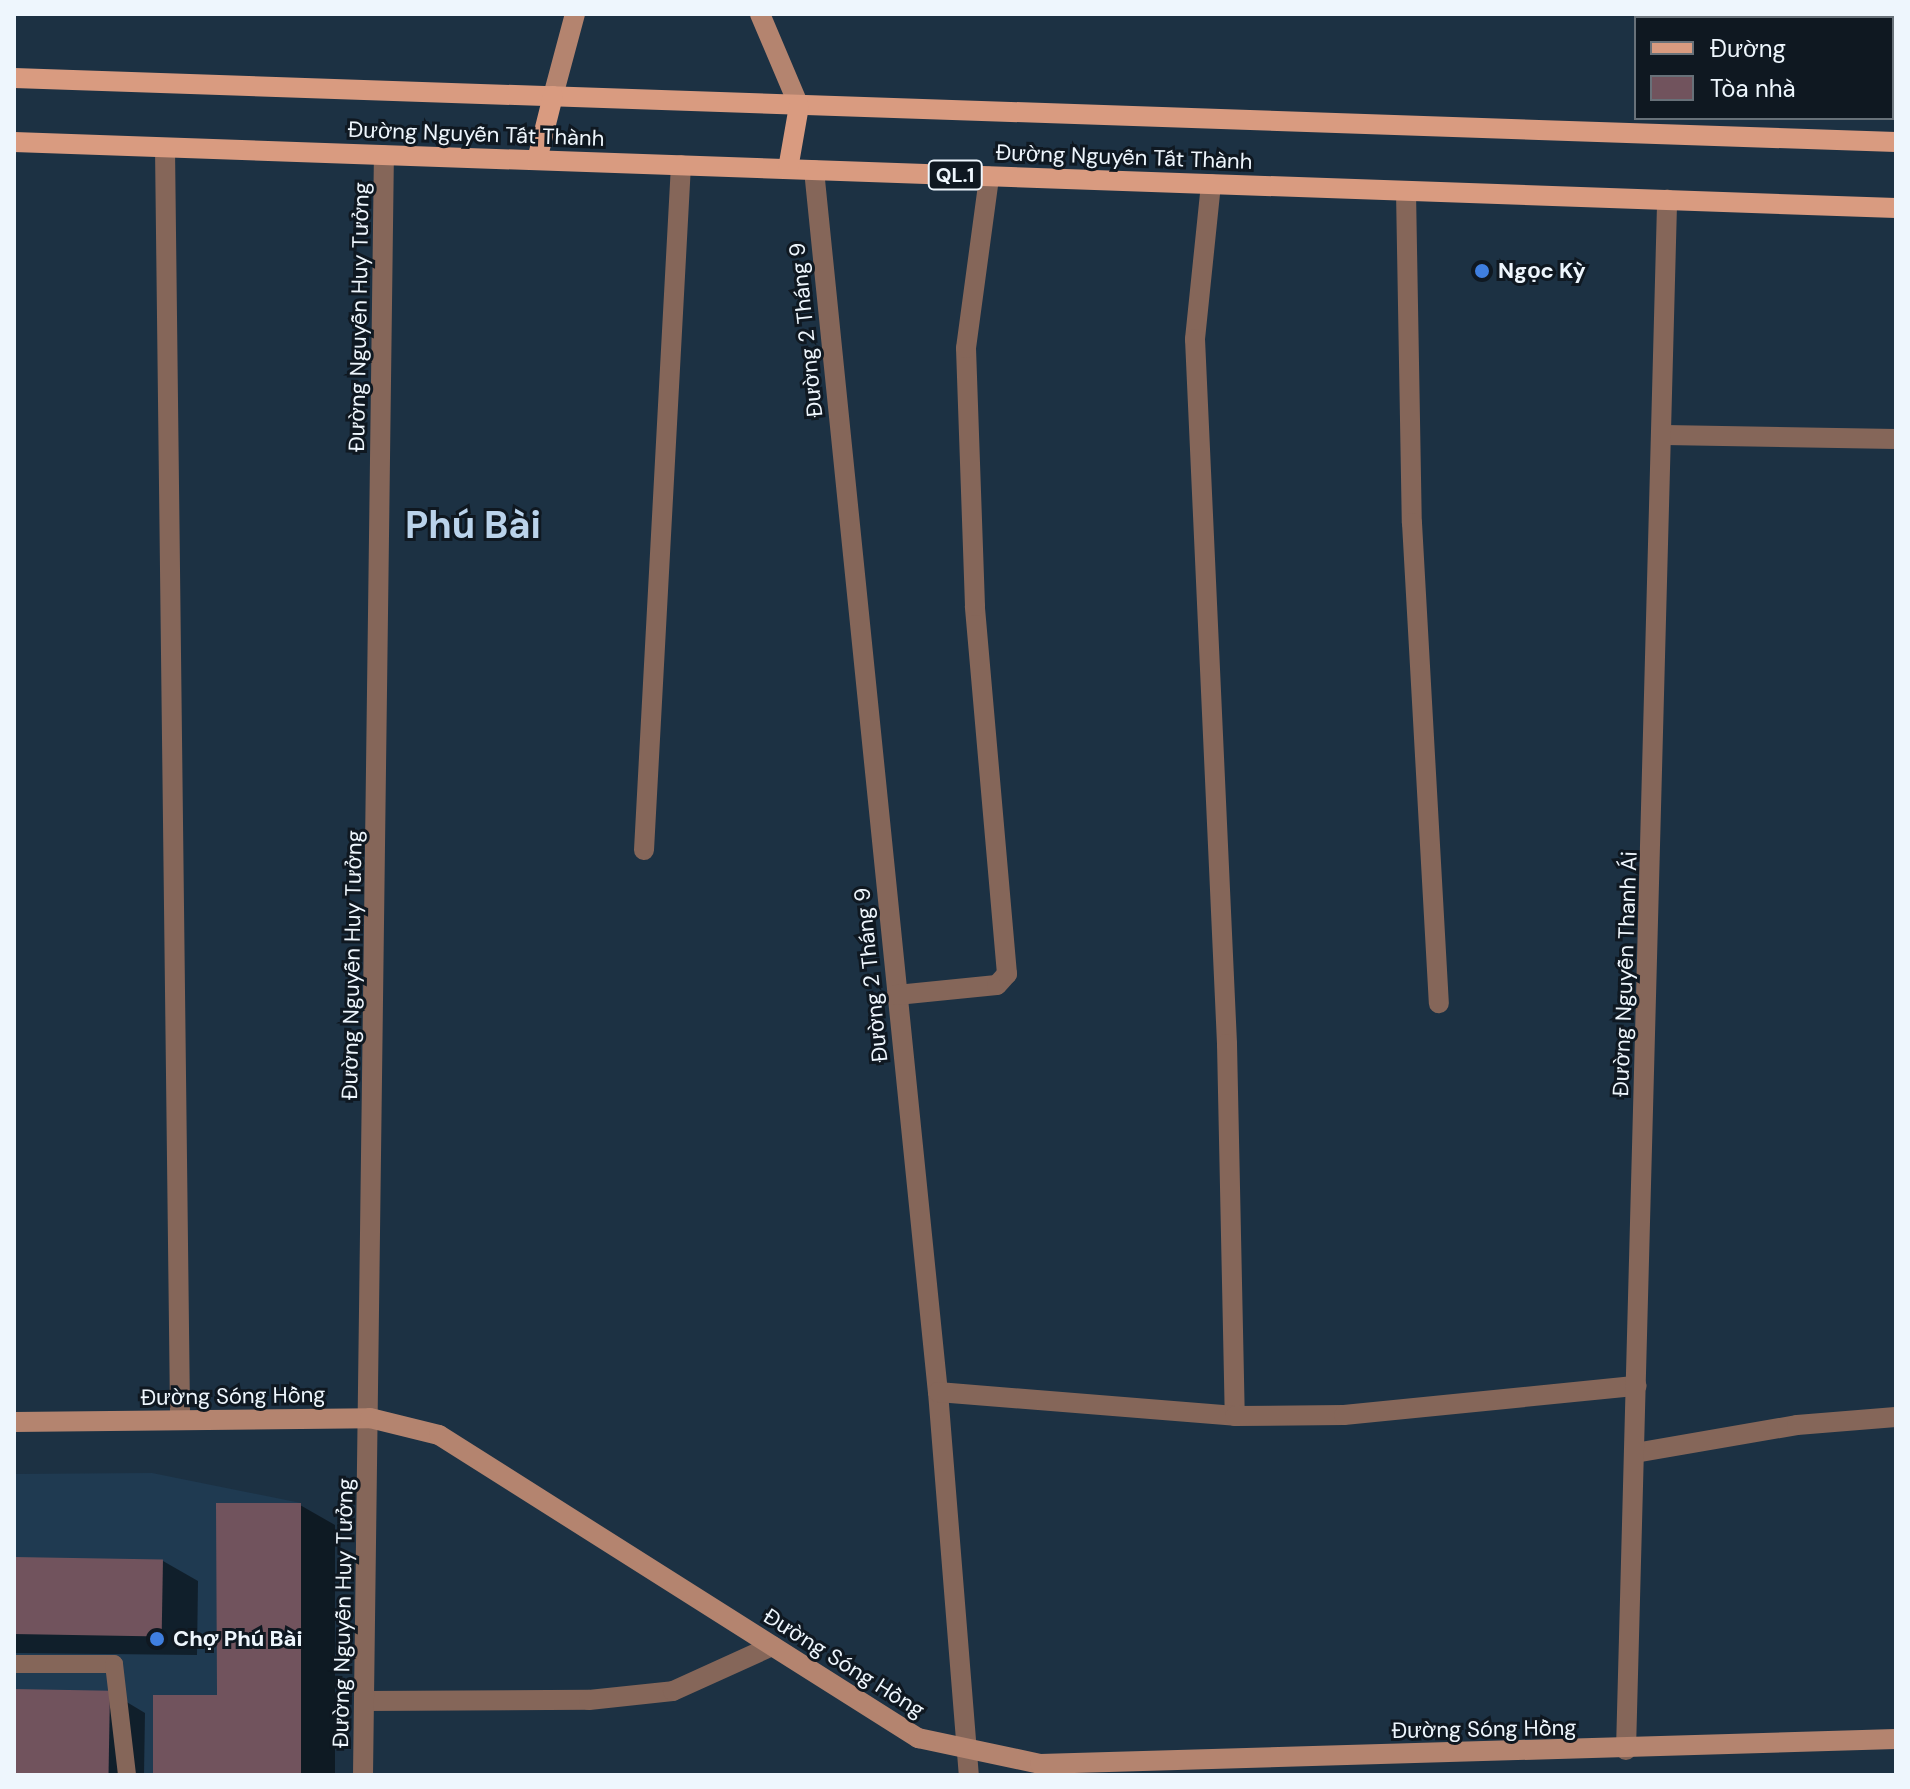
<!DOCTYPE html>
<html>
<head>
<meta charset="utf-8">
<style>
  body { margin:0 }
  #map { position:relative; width:1910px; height:1789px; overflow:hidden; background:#1c3143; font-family:"DM Sans",sans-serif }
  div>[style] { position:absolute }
  .built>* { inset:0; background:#1f3a51 }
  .shadow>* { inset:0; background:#0007 }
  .building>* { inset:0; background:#71535d; transform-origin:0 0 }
  .lane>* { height:18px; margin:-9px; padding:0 9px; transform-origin:9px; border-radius:9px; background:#856659 }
  .street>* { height:20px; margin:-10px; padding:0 10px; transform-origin:10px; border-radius:10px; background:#856659 }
  .secondary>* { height:20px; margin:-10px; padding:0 10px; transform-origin:10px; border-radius:10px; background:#b4846f }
  .primary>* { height:20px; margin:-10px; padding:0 10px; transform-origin:10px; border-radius:10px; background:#d99b80 }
  .dots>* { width:22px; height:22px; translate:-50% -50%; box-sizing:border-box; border:4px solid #0f1821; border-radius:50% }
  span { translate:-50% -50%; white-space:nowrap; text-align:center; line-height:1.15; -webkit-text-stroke:6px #0f1821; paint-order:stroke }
  .shield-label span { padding:2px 6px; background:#0f1821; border:2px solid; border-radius:6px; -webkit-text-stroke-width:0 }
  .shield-label { font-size:20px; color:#eef6fd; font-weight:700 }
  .street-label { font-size:22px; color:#eef6fd }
  .poi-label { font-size:22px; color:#eef6fd; font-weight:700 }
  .left { translate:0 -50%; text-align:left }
  .town-label { font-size:38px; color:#bad3eb; font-weight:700 }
  .frame { position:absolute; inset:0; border:16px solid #eef6fd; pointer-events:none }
  .legend { position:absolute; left:1634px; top:16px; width:260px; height:104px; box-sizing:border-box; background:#0f1821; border:2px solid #687179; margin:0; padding:10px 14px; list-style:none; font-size:24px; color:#eef6fd }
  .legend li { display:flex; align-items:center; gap:16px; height:40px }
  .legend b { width:40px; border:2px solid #687179 }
</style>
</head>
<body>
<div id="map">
  <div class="built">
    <i style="clip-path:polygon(152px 1473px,301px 1503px,301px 1775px,14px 1775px,14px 1474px)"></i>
  </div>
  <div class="shadow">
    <i style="clip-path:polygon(300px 1505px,335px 1525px,335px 1775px,155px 1775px,219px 1697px)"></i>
    <i style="clip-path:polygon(14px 1559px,163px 1561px,198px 1581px,197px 1655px,14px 1653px)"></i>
    <i style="clip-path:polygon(14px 1691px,110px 1692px,145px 1713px,144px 1775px,14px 1775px)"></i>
  </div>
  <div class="building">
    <i style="clip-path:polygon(216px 1503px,301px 1503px,301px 1775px,153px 1775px,153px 1695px,217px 1695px)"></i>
    <i style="left:14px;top:1557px;width:149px;height:77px;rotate:1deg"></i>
    <i style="left:14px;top:1689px;width:96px;height:86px;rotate:1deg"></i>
  </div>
  <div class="lane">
    <i style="left:14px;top:1664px;width:100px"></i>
    <i style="left:114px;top:1664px;width:112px;rotate:83.3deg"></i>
  </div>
  <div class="street">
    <i style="left:165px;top:148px;width:1272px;rotate:89.32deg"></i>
    <i style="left:814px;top:170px;width:1228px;rotate:84.21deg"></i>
    <i style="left:938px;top:1392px;width:384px;rotate:85.4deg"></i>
    <i style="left:1211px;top:184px;width:156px;rotate:95.9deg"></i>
    <i style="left:1195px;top:339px;width:706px;rotate:87.4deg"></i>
    <i style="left:1227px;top:1044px;width:372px;rotate:88.8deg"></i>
    <i style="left:1406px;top:191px;width:332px;rotate:89deg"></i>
    <i style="left:1412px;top:523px;width:481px;rotate:86.8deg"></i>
    <i style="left:1665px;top:435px;width:231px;rotate:1deg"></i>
    <i style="left:644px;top:850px;width:686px;rotate:-86.91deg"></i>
    <i style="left:897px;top:995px;width:100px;rotate:-5.7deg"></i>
    <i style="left:997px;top:985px;width:15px;rotate:-48deg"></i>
    <i style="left:1007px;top:974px;width:369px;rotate:-95deg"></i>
    <i style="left:975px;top:606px;width:258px;rotate:-92deg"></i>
    <i style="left:966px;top:348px;width:173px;rotate:-82.3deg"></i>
    <i style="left:938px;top:1392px;width:298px;rotate:4.6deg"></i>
    <i style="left:1235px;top:1416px;width:109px;rotate:-0.5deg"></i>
    <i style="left:1344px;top:1415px;width:294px;rotate:-5.7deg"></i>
    <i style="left:1635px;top:1453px;width:164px;rotate:-9.8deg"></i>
    <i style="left:1797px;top:1425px;width:99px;rotate:-4.6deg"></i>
    <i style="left:365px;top:1701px;width:224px;rotate:-0.3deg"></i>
    <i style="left:589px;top:1700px;width:84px;rotate:-6.1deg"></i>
    <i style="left:673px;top:1691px;width:109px;rotate:-24.4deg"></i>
    <i style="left:1626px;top:1750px;width:1551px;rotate:-88.48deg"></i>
    <i style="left:363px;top:1775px;width:1620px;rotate:-89.26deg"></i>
  </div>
  <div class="secondary">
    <i style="left:760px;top:14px;width:100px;rotate:67deg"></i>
    <i style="left:553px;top:96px;width:85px;rotate:-75deg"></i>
    <i style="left:14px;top:1422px;width:356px;rotate:-0.6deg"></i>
    <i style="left:370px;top:1418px;width:71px;rotate:13.8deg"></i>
    <i style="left:439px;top:1435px;width:567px;rotate:32.32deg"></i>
    <i style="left:918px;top:1738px;width:125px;rotate:12deg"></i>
    <i style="left:1040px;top:1764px;width:856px;rotate:-1.67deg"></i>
  </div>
  <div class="primary">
    <i style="left:14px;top:78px;width:1883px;rotate:1.95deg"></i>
    <i style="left:14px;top:142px;width:1883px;rotate:2.01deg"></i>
    <i style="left:537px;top:160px;width:66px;rotate:-76deg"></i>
    <i style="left:788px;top:169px;width:64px;rotate:-80.1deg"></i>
  </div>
  <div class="dots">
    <i style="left:1482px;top:271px;background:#3f7fe0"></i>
    <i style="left:157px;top:1639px;background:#3f7fe0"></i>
  </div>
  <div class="shield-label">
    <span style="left:955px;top:175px">QL.1</span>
  </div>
  <div class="street-label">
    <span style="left:476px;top:134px;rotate:2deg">Đường Nguyễn Tất Thành</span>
    <span style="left:1124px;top:157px;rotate:2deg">Đường Nguyễn Tất Thành</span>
    <span style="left:359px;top:317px;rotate:-89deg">Đường Nguyễn Huy Tưởng</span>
    <span style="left:806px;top:330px;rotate:-96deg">Đường 2 Tháng 9</span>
    <span style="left:352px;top:965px;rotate:-89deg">Đường Nguyễn Huy Tưởng</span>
    <span style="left:1625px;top:974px;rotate:-88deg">Đường Nguyễn Thanh Ái</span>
    <span style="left:871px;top:975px;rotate:-96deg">Đường 2 Tháng 9</span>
    <span style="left:233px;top:1396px;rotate:-1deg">Đường Sóng Hồng</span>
    <span style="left:343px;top:1613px;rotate:-89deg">Đường Nguyễn Huy Tưởng</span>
    <span style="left:844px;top:1663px;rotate:32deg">Đường Sóng Hồng</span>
    <span style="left:1484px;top:1729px;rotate:-1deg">Đường Sóng Hồng</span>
  </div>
  <div class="poi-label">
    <span class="left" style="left:1498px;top:271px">Ngọc Kỳ</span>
    <span class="left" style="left:173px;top:1639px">Chợ Phú Bài</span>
  </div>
  <div class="town-label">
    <span style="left:473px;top:526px">Phú Bài</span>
  </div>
  <div class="frame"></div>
  <ul class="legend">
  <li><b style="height:10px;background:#d99b80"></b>Đường</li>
  <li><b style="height:22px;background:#71535d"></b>Tòa nhà</li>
  </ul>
</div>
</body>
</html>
